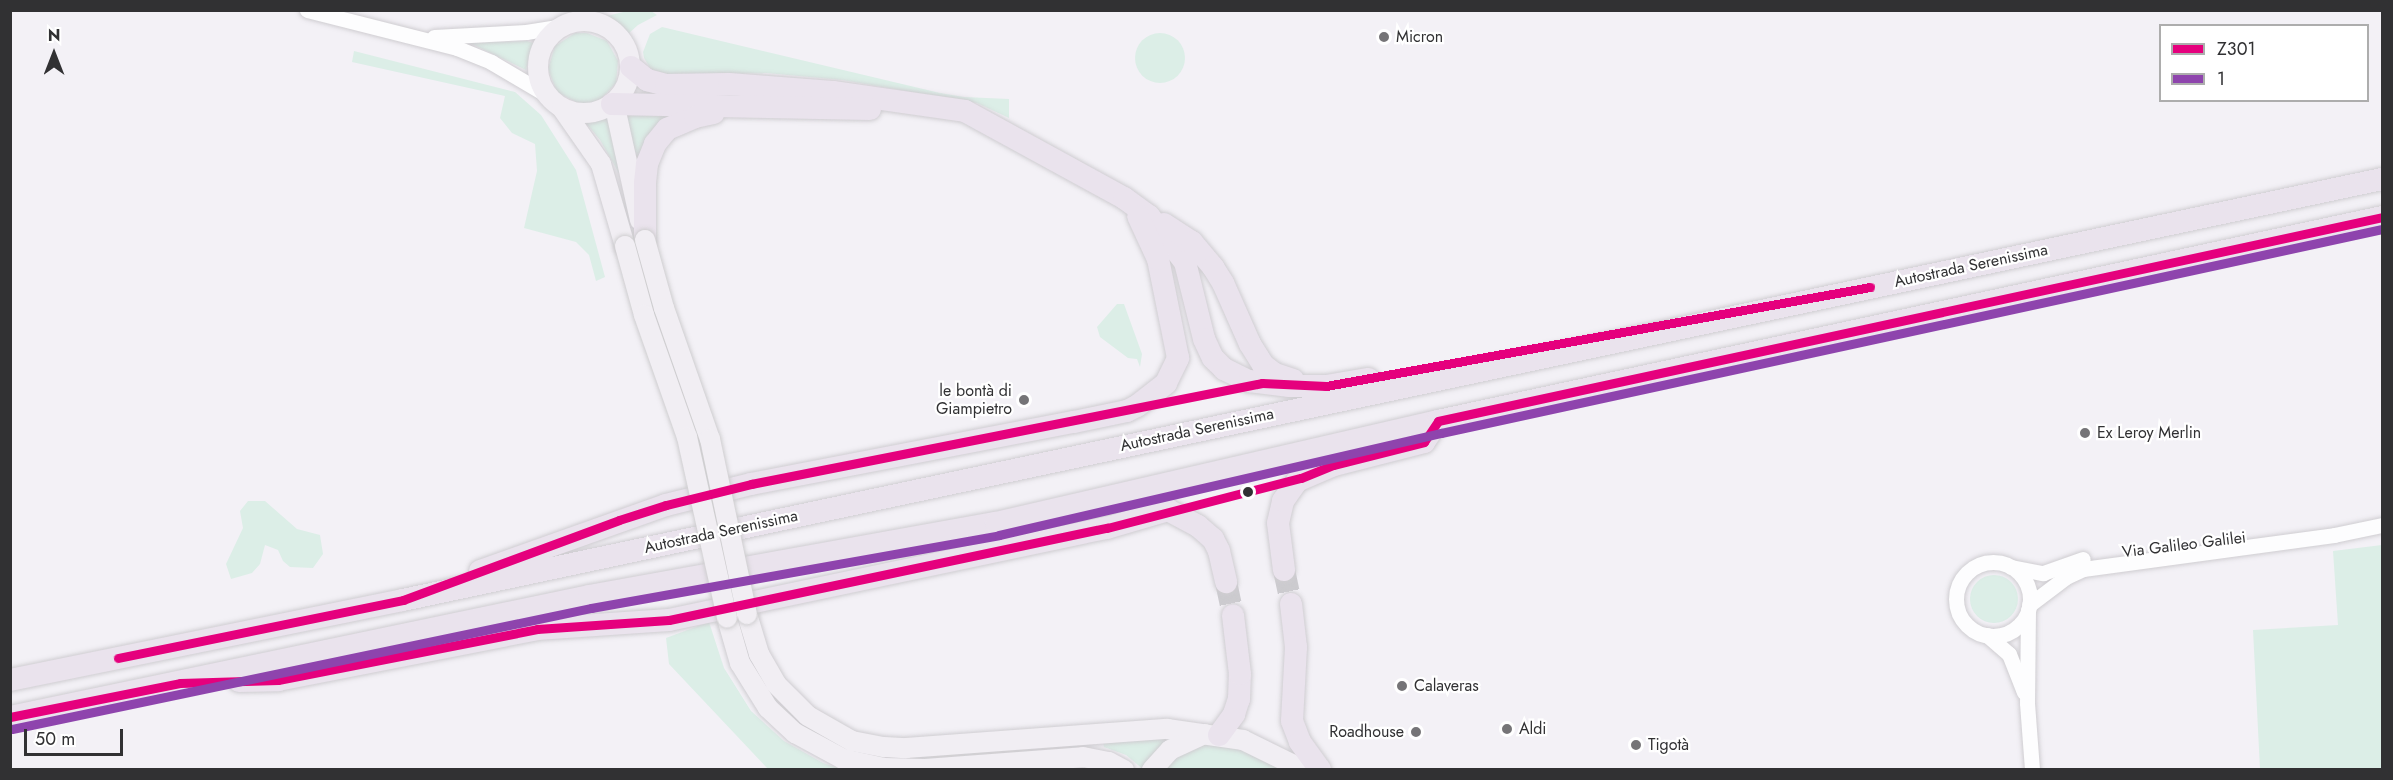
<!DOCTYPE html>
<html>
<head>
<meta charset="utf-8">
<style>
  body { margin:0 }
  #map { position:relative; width:2393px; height:780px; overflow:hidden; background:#f3f1f6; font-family:Jost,sans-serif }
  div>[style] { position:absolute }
  .green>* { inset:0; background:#dceee7 }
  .round { border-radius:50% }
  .motorway-tunnel>* { height:22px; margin-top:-11px; transform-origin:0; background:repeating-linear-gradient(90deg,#cccbcf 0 22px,transparent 0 33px) }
  .roads { filter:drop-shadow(0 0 2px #cfcdd1) drop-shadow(0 0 2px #cfcdd1) }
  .tertiary>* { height:15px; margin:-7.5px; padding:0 7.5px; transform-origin:7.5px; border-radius:7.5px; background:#fdfdfe }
  .tertiary>.ring { margin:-7.5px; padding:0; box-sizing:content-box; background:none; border:15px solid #fdfdfe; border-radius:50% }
  .primary>* { height:20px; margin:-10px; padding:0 10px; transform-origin:10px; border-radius:10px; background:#f1eef3 }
  .primary>.ring { margin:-10px; padding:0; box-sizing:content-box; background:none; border:20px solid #f1eef3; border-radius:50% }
  .motorway>* { height:22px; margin:-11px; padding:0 11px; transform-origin:11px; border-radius:11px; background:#eae3ed }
  .bridges { filter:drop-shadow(0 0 2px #cecdcf) drop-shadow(0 0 2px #cecdcf) }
  .primary-bridge>* { height:20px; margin:-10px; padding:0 10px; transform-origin:10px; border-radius:10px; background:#f1eef3 }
  .bus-1>* { height:9px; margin:-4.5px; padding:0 4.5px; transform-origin:4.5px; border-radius:4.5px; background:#e5007d }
  .bus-2>* { height:9px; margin:-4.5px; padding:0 4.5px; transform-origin:4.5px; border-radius:4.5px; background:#8e44ad }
  .dots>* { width:16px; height:16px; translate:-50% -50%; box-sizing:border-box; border:3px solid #fff; border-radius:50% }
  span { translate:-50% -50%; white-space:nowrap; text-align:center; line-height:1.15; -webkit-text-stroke:4.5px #fff; paint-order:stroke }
  .poi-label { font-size:16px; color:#313133 }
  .left { translate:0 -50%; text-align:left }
  .right { translate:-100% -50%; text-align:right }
  .street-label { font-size:16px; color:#313133 }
  .frame { position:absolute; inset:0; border:12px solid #313133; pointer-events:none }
  .legend { position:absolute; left:2159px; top:24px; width:210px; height:78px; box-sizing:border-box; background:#fff; border:2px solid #adadad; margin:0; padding:8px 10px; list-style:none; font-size:18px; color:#313133 }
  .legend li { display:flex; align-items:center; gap:12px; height:30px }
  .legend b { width:30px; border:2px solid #adadad }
  .north { position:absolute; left:24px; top:24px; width:60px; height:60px; -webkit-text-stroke:4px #fff; paint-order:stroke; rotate:0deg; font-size:16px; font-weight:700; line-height:24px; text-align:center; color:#313133 }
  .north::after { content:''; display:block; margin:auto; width:21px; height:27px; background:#313133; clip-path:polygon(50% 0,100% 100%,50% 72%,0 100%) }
  .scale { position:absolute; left:24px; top:729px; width:99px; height:27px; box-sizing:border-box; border:3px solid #313133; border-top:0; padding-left:8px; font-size:18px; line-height:21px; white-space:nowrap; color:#313133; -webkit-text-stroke:4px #fff; paint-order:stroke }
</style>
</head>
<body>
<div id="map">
  <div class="green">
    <i style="clip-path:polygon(627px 11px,651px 11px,657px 15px,638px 25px,628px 34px,607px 16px)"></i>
    <i style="clip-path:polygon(662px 27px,940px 93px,964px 97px,1009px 99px,1009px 118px,977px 103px,842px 80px,766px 73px,667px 75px,652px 71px,644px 58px,643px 52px,650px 34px)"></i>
    <i style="clip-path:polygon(575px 33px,587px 33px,607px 41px,618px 61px,616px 83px,601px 99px,590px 103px,578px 103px,557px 92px,548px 69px,555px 46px)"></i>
    <i class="round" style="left:1135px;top:33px;width:50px;height:50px"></i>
    <i style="clip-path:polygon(527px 41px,533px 43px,526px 70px,470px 43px)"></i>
    <i style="clip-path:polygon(354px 51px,515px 92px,541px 115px,576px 170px,605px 277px,596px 281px,589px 255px,576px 242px,524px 228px,537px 171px,535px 144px,512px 133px,500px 118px,505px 96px,352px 62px)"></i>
    <i style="clip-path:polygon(623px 112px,682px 112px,636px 172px)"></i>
    <i style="clip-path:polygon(610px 117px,624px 182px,600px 140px,586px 123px)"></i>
    <i style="clip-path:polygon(1117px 304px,1124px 304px,1142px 354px,1140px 367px,1137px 359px,1128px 358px,1100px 337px,1097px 327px)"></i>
    <i style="clip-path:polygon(248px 501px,265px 501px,297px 529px,320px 535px,323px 554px,313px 568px,290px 567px,283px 561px,278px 550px,265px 545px,260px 564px,252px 573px,231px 579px,226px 564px,243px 528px,240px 511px)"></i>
    <i style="clip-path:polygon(2382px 545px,2382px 769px,2260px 769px,2253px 630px,2338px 625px,2333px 551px)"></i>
    <i class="round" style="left:1970px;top:575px;width:48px;height:48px"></i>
    <i style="clip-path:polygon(709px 622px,724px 668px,751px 711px,784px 741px,823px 763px,841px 769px,768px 769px,669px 664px,666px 638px)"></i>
    <i style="clip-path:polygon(1145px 735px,1170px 739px,1144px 770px,1126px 755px,1104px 747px,1103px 740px)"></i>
    <i style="clip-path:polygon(1201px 744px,1231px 746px,1290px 770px,1164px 770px,1182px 751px)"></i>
  </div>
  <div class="motorway-tunnel">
    <i style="left:1284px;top:570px;width:35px;rotate:78deg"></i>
    <i style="left:1226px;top:582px;width:34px;rotate:78deg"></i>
  </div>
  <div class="roads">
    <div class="tertiary">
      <i style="left:307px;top:10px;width:155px;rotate:14.2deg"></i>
      <i style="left:457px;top:48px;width:37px;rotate:22deg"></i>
      <i style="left:491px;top:62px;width:65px;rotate:30.5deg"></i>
      <i style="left:434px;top:37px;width:92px;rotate:-3.1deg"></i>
      <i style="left:526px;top:32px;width:37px;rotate:-9deg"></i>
      <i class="ring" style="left:1956px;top:562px;width:59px;height:59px"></i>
      <i style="left:2011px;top:567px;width:33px;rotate:11deg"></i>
      <i style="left:2043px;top:573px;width:42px;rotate:-19.3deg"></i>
      <i style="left:2029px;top:605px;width:46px;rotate:-37.1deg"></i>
      <i style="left:2066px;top:577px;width:19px;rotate:-25deg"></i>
      <i style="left:2083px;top:569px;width:253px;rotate:-7.7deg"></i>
      <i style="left:2334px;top:535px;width:49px;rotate:-11.8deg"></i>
      <i style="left:2028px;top:610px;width:93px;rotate:90.6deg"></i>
      <i style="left:2027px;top:703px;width:67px;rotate:85.7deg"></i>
      <i style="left:1987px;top:635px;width:29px;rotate:41deg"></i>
      <i style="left:2009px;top:654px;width:41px;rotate:68.5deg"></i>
    </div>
    <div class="primary">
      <i class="ring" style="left:538px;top:21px;width:72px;height:72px"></i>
      <i style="left:614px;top:103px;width:120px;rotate:77.5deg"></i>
      <i style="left:562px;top:108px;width:68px;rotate:55.1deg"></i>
      <i style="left:601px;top:164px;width:85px;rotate:73.7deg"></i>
      <i style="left:747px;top:614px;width:42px;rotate:73.3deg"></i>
      <i style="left:759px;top:654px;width:34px;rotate:60deg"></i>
      <i style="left:776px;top:684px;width:45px;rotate:45deg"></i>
      <i style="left:808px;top:716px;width:51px;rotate:29.6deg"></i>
      <i style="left:852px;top:741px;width:33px;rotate:11deg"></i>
      <i style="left:884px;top:747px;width:22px;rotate:3deg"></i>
      <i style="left:906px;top:748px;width:262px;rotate:-4.2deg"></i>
      <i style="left:1167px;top:729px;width:77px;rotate:8.2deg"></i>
      <i style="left:1243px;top:740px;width:68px;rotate:26.2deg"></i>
      <i style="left:727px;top:618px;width:47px;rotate:73.9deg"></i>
      <i style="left:740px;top:663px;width:53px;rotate:58.1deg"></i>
      <i style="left:768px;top:708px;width:37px;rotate:43deg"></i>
      <i style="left:795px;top:733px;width:55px;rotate:28.4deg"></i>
      <i style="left:843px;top:759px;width:42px;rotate:12.4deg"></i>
      <i style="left:884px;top:768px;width:41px;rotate:1.4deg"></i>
      <i style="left:925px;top:769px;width:158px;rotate:-4.3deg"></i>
      <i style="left:1083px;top:757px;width:26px;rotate:11deg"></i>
      <i style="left:1109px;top:762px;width:17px;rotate:28deg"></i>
      <i style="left:1152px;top:770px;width:27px;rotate:-48deg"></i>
      <i style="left:1170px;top:750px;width:38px;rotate:-25deg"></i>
    </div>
    <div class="motorway">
      <i style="left:631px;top:67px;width:21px;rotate:39deg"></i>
      <i style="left:647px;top:80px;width:20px;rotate:15deg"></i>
      <i style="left:666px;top:85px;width:63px;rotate:-0.9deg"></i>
      <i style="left:729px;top:84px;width:104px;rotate:4.4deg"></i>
      <i style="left:833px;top:92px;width:133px;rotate:8.2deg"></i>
      <i style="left:965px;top:111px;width:181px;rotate:28.7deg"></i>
      <i style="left:1124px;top:198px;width:31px;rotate:36deg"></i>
      <i style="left:1149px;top:216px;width:58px;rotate:52deg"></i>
      <i style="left:1185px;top:262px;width:79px;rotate:76.1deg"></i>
      <i style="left:1204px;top:339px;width:21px;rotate:65deg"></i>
      <i style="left:1213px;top:358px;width:16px;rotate:45deg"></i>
      <i style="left:1224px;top:369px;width:28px;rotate:26deg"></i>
      <i style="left:1249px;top:381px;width:41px;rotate:7deg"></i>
      <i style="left:1290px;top:386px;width:36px"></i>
      <i style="left:1326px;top:386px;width:43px;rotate:-9.5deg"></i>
      <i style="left:612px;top:104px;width:258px;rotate:1.1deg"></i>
      <i style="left:1164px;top:224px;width:33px;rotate:33deg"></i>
      <i style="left:1192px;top:242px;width:33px;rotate:50deg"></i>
      <i style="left:1213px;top:267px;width:19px;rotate:58deg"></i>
      <i style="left:1223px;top:283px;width:67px;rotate:66.1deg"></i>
      <i style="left:1250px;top:344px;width:25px;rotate:58deg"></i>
      <i style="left:1263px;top:365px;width:15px;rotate:37deg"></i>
      <i style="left:1275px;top:374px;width:19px;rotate:18deg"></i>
      <i style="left:645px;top:240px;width:57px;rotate:-90deg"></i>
      <i style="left:645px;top:183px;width:19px;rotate:-84deg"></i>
      <i style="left:647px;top:164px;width:22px;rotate:-68deg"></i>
      <i style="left:655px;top:144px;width:19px;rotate:-51deg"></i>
      <i style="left:667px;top:129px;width:30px;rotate:-23deg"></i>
      <i style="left:695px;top:117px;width:19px;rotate:-12deg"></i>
      <i style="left:1284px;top:570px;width:47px;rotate:-97.3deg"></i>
      <i style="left:1278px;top:523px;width:23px;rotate:-77deg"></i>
      <i style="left:1283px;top:501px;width:24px;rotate:-55deg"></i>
      <i style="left:1297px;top:481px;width:40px;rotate:-23.4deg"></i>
      <i style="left:1334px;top:465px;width:93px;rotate:-14.3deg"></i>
      <i style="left:1424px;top:442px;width:25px;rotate:-56deg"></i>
      <i style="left:480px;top:571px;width:197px;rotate:-19.5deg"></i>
      <i style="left:666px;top:505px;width:88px;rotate:-13.9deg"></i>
      <i style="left:751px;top:484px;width:329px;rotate:-10.9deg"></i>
      <i style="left:1074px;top:422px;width:54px;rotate:-11.7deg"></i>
      <i style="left:1127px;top:411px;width:11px;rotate:-27deg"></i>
      <i style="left:1137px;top:406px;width:37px;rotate:-38deg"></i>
      <i style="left:1166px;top:383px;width:28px;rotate:-64deg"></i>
      <i style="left:1178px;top:358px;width:101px;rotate:-101.4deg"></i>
      <i style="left:1158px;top:259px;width:47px;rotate:-114.9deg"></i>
      <i style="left:1291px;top:604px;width:43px;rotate:83.4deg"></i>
      <i style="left:1296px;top:647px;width:74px;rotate:93.1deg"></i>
      <i style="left:1292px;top:721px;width:22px;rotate:69deg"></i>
      <i style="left:1300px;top:742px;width:34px;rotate:54deg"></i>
      <i style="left:10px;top:680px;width:401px;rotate:-11.5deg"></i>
      <i style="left:403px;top:600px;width:2023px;rotate:-12.01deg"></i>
      <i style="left:239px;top:681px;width:39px;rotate:-1deg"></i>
      <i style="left:278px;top:680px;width:264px;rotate:-11.1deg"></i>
      <i style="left:537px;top:629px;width:132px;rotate:-3.9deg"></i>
      <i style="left:669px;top:620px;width:448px;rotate:-11.9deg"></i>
      <i style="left:1107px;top:528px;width:64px;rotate:-16.4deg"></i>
      <i style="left:1168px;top:510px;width:34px;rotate:28deg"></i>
      <i style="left:1198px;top:526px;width:20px;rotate:41deg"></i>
      <i style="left:1213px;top:539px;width:13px;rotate:63deg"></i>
      <i style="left:1219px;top:551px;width:32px;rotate:77deg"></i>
      <i style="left:10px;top:717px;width:592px;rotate:-11.8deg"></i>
      <i style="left:589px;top:596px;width:413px;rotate:-10.2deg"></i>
      <i style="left:996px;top:523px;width:454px;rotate:-13deg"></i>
      <i style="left:1438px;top:421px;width:966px;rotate:-12.19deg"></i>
      <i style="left:1219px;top:735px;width:26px;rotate:-54deg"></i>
      <i style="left:1234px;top:714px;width:16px;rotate:-72deg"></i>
      <i style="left:1239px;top:699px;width:25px;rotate:-88deg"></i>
      <i style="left:1240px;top:674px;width:59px;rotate:-96.8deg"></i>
    </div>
  </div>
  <div class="bridges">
    <div class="primary-bridge">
      <i style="left:645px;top:240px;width:71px;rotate:74.4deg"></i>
      <i style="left:664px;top:308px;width:139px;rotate:70.7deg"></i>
      <i style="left:710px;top:439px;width:179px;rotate:78.1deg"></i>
      <i style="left:625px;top:246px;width:72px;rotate:74.6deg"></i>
      <i style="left:644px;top:315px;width:129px;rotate:70.6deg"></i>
      <i style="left:687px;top:437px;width:185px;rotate:77.5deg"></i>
    </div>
  </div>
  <div class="bus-1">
    <i style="left:118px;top:658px;width:291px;rotate:-11.5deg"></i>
    <i style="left:403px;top:600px;width:230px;rotate:-20.3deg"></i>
    <i style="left:619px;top:520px;width:49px;rotate:-17.7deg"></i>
    <i style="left:666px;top:505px;width:88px;rotate:-13.9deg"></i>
    <i style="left:751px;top:484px;width:521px;rotate:-11.18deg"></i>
    <i style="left:1262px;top:383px;width:64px;rotate:2.7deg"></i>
    <i style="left:1326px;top:386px;width:553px;rotate:-10.31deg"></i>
    <i style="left:10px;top:717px;width:173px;rotate:-11.3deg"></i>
    <i style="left:180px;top:683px;width:98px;rotate:-1.8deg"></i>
    <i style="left:278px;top:680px;width:264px;rotate:-11.1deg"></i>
    <i style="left:537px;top:629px;width:132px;rotate:-3.9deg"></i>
    <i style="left:669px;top:620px;width:448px;rotate:-11.9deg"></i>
    <i style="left:1107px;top:528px;width:200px;rotate:-14.5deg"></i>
    <i style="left:1301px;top:478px;width:35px;rotate:-22deg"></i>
    <i style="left:1334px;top:465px;width:93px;rotate:-14.3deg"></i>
    <i style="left:1424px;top:442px;width:25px;rotate:-56deg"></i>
    <i style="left:1438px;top:421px;width:966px;rotate:-12.19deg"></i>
  </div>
  <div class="bus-2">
    <i style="left:12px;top:729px;width:592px;rotate:-11.8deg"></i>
    <i style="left:591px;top:608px;width:414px;rotate:-10.1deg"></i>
    <i style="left:999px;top:535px;width:454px;rotate:-13deg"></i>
    <i style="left:1441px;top:433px;width:963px;rotate:-12.23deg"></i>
  </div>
  <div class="dots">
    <i style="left:1384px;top:37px;background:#757477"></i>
    <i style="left:1024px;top:400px;background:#757477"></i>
    <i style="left:2085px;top:433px;background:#757477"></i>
    <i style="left:1248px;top:492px;background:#313133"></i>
    <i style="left:1402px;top:686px;background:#757477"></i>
    <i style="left:1507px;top:729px;background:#757477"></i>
    <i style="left:1416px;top:732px;background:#757477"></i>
    <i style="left:1636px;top:745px;background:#757477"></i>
  </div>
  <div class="poi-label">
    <span class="left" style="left:1396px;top:37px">Micron</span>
    <span class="right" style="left:1012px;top:400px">le bontà di<br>Giampietro</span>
    <span class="left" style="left:2097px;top:433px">Ex Leroy Merlin</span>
    <span class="left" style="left:1414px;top:686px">Calaveras</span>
    <span class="left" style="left:1519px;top:729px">Aldi</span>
    <span class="right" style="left:1404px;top:732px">Roadhouse</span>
    <span class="left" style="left:1648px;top:745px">Tigotà</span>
  </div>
  <div class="street-label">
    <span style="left:1971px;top:266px;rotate:-12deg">Autostrada Serenissima</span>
    <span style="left:1197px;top:430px;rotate:-12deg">Autostrada Serenissima</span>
    <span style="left:721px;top:532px;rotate:-12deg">Autostrada Serenissima</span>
    <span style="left:2184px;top:545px;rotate:-7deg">Via Galileo Galilei</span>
  </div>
  <div class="frame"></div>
  <ul class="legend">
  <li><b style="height:8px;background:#e5007d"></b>Z301</li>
  <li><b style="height:8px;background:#8e44ad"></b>1</li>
  </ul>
  <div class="north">N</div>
  <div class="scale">50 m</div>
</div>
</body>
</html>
